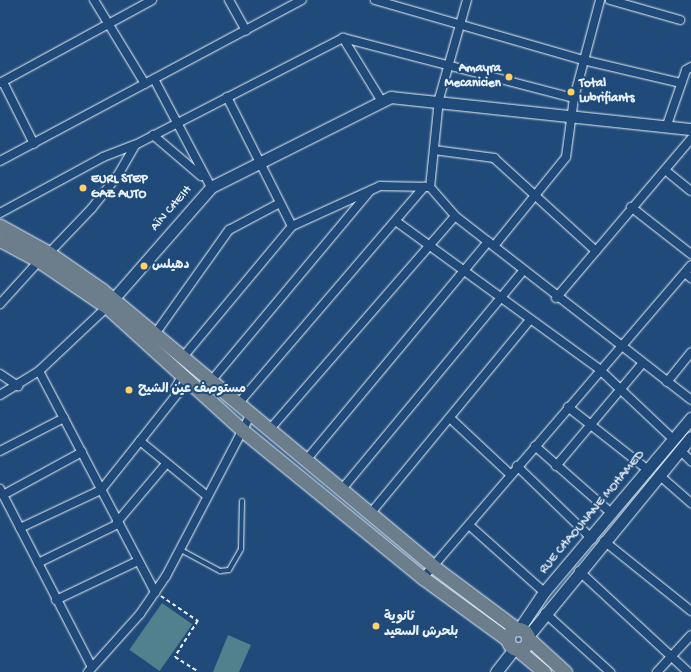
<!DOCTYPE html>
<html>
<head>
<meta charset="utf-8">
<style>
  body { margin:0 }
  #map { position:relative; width:691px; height:672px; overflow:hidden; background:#1f4a7a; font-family:"Gochi Hand","Playpen Sans Arabic",sans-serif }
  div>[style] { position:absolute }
  .green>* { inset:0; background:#51818c; transform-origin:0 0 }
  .path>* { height:1.5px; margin-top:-0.75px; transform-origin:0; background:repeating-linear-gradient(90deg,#e8f1f8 0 4px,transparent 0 7px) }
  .roads { filter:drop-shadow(0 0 1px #e8f1f8) drop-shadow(0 0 1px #e8f1f8) }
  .service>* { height:4px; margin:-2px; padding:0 2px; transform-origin:2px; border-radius:2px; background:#1f4a7a }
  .minor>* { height:8px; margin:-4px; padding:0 4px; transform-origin:4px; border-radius:4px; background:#1f4a7a }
  .tertiary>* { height:11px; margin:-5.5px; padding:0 5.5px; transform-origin:5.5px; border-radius:5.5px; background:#1f4a7a }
  .primary>* { height:13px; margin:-6.5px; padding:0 6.5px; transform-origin:6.5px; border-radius:6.5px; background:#6c7d8b }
  .primary>.ring { margin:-6.5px; padding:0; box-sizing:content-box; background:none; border:13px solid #6c7d8b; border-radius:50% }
  .dots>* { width:11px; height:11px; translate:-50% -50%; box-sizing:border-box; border:2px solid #1f4a7a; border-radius:50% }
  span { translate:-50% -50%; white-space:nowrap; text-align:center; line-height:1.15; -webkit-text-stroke:4px #1f4a7a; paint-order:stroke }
  .poi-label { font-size:13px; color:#e8f1f8; font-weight:700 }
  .right { translate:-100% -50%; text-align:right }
  .left { translate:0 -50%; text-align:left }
  .street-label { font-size:13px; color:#e8f1f8 }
</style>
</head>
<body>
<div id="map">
  <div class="green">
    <i style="left:162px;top:603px;width:37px;height:57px;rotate:35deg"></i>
    <i style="clip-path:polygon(228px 635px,251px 645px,239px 672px,213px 672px)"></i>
  </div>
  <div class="path">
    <i style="left:161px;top:596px;width:45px;rotate:34deg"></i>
    <i style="left:198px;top:621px;width:43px;rotate:122.6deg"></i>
    <i style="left:175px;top:657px;width:28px;rotate:32deg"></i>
  </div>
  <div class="roads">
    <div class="service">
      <i style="left:173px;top:388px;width:14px;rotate:-60deg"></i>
      <i style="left:179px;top:549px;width:47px;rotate:28.2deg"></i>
      <i style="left:220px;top:571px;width:9px;rotate:-6deg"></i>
      <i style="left:229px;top:570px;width:24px;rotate:-60deg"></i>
      <i style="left:241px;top:549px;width:48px;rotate:-88.8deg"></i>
    </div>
    <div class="minor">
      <i style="left:94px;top:0;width:98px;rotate:58.7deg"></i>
      <i style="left:229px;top:0;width:35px;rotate:61deg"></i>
      <i style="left:375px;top:0;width:216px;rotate:16.1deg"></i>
      <i style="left:583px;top:60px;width:101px;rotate:13.2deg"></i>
      <i style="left:467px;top:0;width:103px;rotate:105.8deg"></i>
      <i style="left:439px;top:99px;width:88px;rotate:95.8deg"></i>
      <i style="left:430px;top:187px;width:38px;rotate:49deg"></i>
      <i style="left:455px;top:216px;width:299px;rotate:37.9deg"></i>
      <i style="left:610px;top:0;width:73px;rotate:15.9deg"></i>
      <i style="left:343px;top:38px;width:73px;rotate:58.5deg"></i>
      <i style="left:154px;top:79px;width:122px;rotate:62.2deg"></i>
      <i style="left:3px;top:82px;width:69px;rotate:63.4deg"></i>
      <i style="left:0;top:83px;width:173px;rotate:-28.6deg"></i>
      <i style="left:227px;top:97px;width:144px;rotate:63.3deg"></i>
      <i style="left:667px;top:125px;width:58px;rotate:-70.9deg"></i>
      <i style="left:686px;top:70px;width:6px;rotate:-31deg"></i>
      <i style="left:153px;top:135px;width:63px;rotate:40.5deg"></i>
      <i style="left:434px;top:150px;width:61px;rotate:7.6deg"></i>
      <i style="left:494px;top:158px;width:138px;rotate:42.4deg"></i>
      <i style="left:0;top:161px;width:342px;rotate:-28.1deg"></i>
      <i style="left:665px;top:170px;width:33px;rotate:39deg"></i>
      <i style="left:631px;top:207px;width:76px;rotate:38.1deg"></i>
      <i style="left:0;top:213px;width:117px;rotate:-28.5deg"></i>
      <i style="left:103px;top:157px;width:34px;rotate:-21deg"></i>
      <i style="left:135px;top:145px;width:234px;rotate:-27.2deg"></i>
      <i style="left:343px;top:38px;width:239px;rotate:14.6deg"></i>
      <i style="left:397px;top:222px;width:250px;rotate:36deg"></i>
      <i style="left:599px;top:369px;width:102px;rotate:43.4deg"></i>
      <i style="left:494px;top:246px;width:114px;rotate:-51deg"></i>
      <i style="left:566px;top:157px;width:60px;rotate:-82.3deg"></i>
      <i style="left:574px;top:98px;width:101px;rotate:-75.1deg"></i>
      <i style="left:49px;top:253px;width:62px;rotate:-46.3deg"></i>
      <i style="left:92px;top:208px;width:42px;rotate:-51.8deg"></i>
      <i style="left:118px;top:175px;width:34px;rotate:-60deg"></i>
      <i style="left:685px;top:273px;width:8px;rotate:40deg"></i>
      <i style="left:556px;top:298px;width:209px;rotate:-49.7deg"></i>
      <i style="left:0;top:304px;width:58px;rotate:-47.8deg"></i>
      <i style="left:155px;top:334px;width:128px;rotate:-54.6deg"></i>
      <i style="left:229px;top:230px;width:55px;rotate:-28deg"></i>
      <i style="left:183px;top:357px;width:170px;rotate:-50.2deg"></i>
      <i style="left:292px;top:226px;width:97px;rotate:-24.4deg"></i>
      <i style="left:380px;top:186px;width:50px;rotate:1.1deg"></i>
      <i style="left:39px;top:371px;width:250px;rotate:62.3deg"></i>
      <i style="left:0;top:374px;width:22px;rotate:34deg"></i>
      <i style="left:189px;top:379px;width:79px;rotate:128.3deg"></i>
      <i style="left:140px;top:441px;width:85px;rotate:39.3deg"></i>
      <i style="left:211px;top:381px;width:248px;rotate:-50.1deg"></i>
      <i style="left:667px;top:382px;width:38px;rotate:-51deg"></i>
      <i style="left:0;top:395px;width:46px;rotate:-31.6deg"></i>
      <i style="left:39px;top:371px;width:93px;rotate:-43.3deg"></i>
      <i style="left:238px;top:404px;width:286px;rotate:-49.4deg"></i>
      <i style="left:568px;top:407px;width:102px;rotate:38.2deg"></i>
      <i style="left:450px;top:418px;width:83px;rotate:43.1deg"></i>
      <i style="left:270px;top:429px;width:282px;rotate:-49deg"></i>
      <i style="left:535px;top:446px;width:103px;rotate:41.4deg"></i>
      <i style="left:680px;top:450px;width:16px;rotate:45deg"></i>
      <i style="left:0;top:451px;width:72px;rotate:-27.3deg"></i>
      <i style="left:307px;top:459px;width:283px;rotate:-50.2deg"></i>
      <i style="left:517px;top:466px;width:105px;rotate:44.2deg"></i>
      <i style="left:556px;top:466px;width:133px;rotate:-49.9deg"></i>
      <i style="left:659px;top:475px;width:43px;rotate:41.2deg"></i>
      <i style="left:0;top:489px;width:200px;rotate:62.7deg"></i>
      <i style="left:342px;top:489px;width:283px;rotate:-50.3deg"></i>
      <i style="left:3px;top:495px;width:90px;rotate:-28.6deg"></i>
      <i style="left:370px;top:514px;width:251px;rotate:-50.5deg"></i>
      <i style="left:117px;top:522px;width:76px;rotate:-49.8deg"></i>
      <i style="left:469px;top:525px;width:101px;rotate:41.8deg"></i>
      <i style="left:20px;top:528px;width:89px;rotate:-25.1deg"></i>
      <i style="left:101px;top:490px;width:63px;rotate:-51.5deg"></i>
      <i style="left:604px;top:541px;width:112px;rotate:38.8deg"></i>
      <i style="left:38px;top:563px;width:89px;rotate:-26deg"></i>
      <i style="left:579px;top:571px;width:149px;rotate:42.8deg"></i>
      <i style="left:423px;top:578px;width:412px;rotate:-49.4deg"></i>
      <i style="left:56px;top:600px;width:91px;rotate:-25.4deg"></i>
      <i style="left:545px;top:613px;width:88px;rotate:42.2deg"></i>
      <i style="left:88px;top:672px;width:78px;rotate:-48.1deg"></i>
      <i style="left:140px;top:614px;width:46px;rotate:-55.6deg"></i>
      <i style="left:166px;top:576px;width:183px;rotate:-62.3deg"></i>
      <i style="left:657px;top:672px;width:50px;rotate:-47.4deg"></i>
    </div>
    <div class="tertiary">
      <i style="left:107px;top:306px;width:158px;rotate:-48.8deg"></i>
      <i style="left:211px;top:187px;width:201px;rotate:-26.6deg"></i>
      <i style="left:391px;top:97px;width:302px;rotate:6.1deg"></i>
      <i style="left:519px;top:629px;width:45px;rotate:-56deg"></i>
      <i style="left:544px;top:592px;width:228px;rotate:-49.8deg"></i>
      <i style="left:528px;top:636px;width:257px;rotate:-50.7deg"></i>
      <i style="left:496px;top:672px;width:29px;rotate:-52deg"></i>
    </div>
    <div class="primary">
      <i style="left:0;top:226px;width:56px;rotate:28.9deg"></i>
      <i style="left:49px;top:253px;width:65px;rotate:34.9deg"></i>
      <i style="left:102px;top:290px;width:432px;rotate:39.8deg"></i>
      <i style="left:434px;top:567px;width:104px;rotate:36.8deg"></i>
      <i style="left:0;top:240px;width:44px;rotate:28.3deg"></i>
      <i style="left:39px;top:261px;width:82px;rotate:34.1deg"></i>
      <i style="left:107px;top:307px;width:183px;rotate:42.3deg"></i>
      <i style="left:242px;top:430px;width:234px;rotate:39.3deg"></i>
      <i style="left:423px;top:578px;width:105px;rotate:36.1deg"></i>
      <i class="ring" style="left:508px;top:629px;width:7px;height:7px"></i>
      <i style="left:529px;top:639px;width:49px;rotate:42.5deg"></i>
      <i style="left:518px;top:650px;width:34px;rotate:40deg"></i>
    </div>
  </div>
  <div class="dots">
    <i style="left:509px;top:77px;background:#ffd166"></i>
    <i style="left:571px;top:92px;background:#ffd166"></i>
    <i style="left:83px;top:188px;background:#ffd166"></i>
    <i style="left:144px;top:266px;background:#ffd166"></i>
    <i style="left:129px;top:390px;background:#ffd166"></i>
    <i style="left:376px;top:626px;background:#ffd166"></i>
  </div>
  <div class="poi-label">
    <span class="right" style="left:501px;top:77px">Amayra<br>Mecanicien</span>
    <span class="left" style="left:579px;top:92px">Total<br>Lubrifiants</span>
    <span class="left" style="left:91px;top:188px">EURL STEP<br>GAZ AUTO</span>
    <span class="left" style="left:152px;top:266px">دهيلس</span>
    <span class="left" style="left:138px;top:390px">مستوصف عين الشيح</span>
    <span class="left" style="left:384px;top:626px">ثانوية<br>بلحرش السعيد</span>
  </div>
  <div class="street-label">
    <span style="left:172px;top:209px;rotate:-49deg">AÏN CHEIH</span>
    <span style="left:593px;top:513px;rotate:-50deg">RUE CHAOUNANE MOHAMED</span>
  </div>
</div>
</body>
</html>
